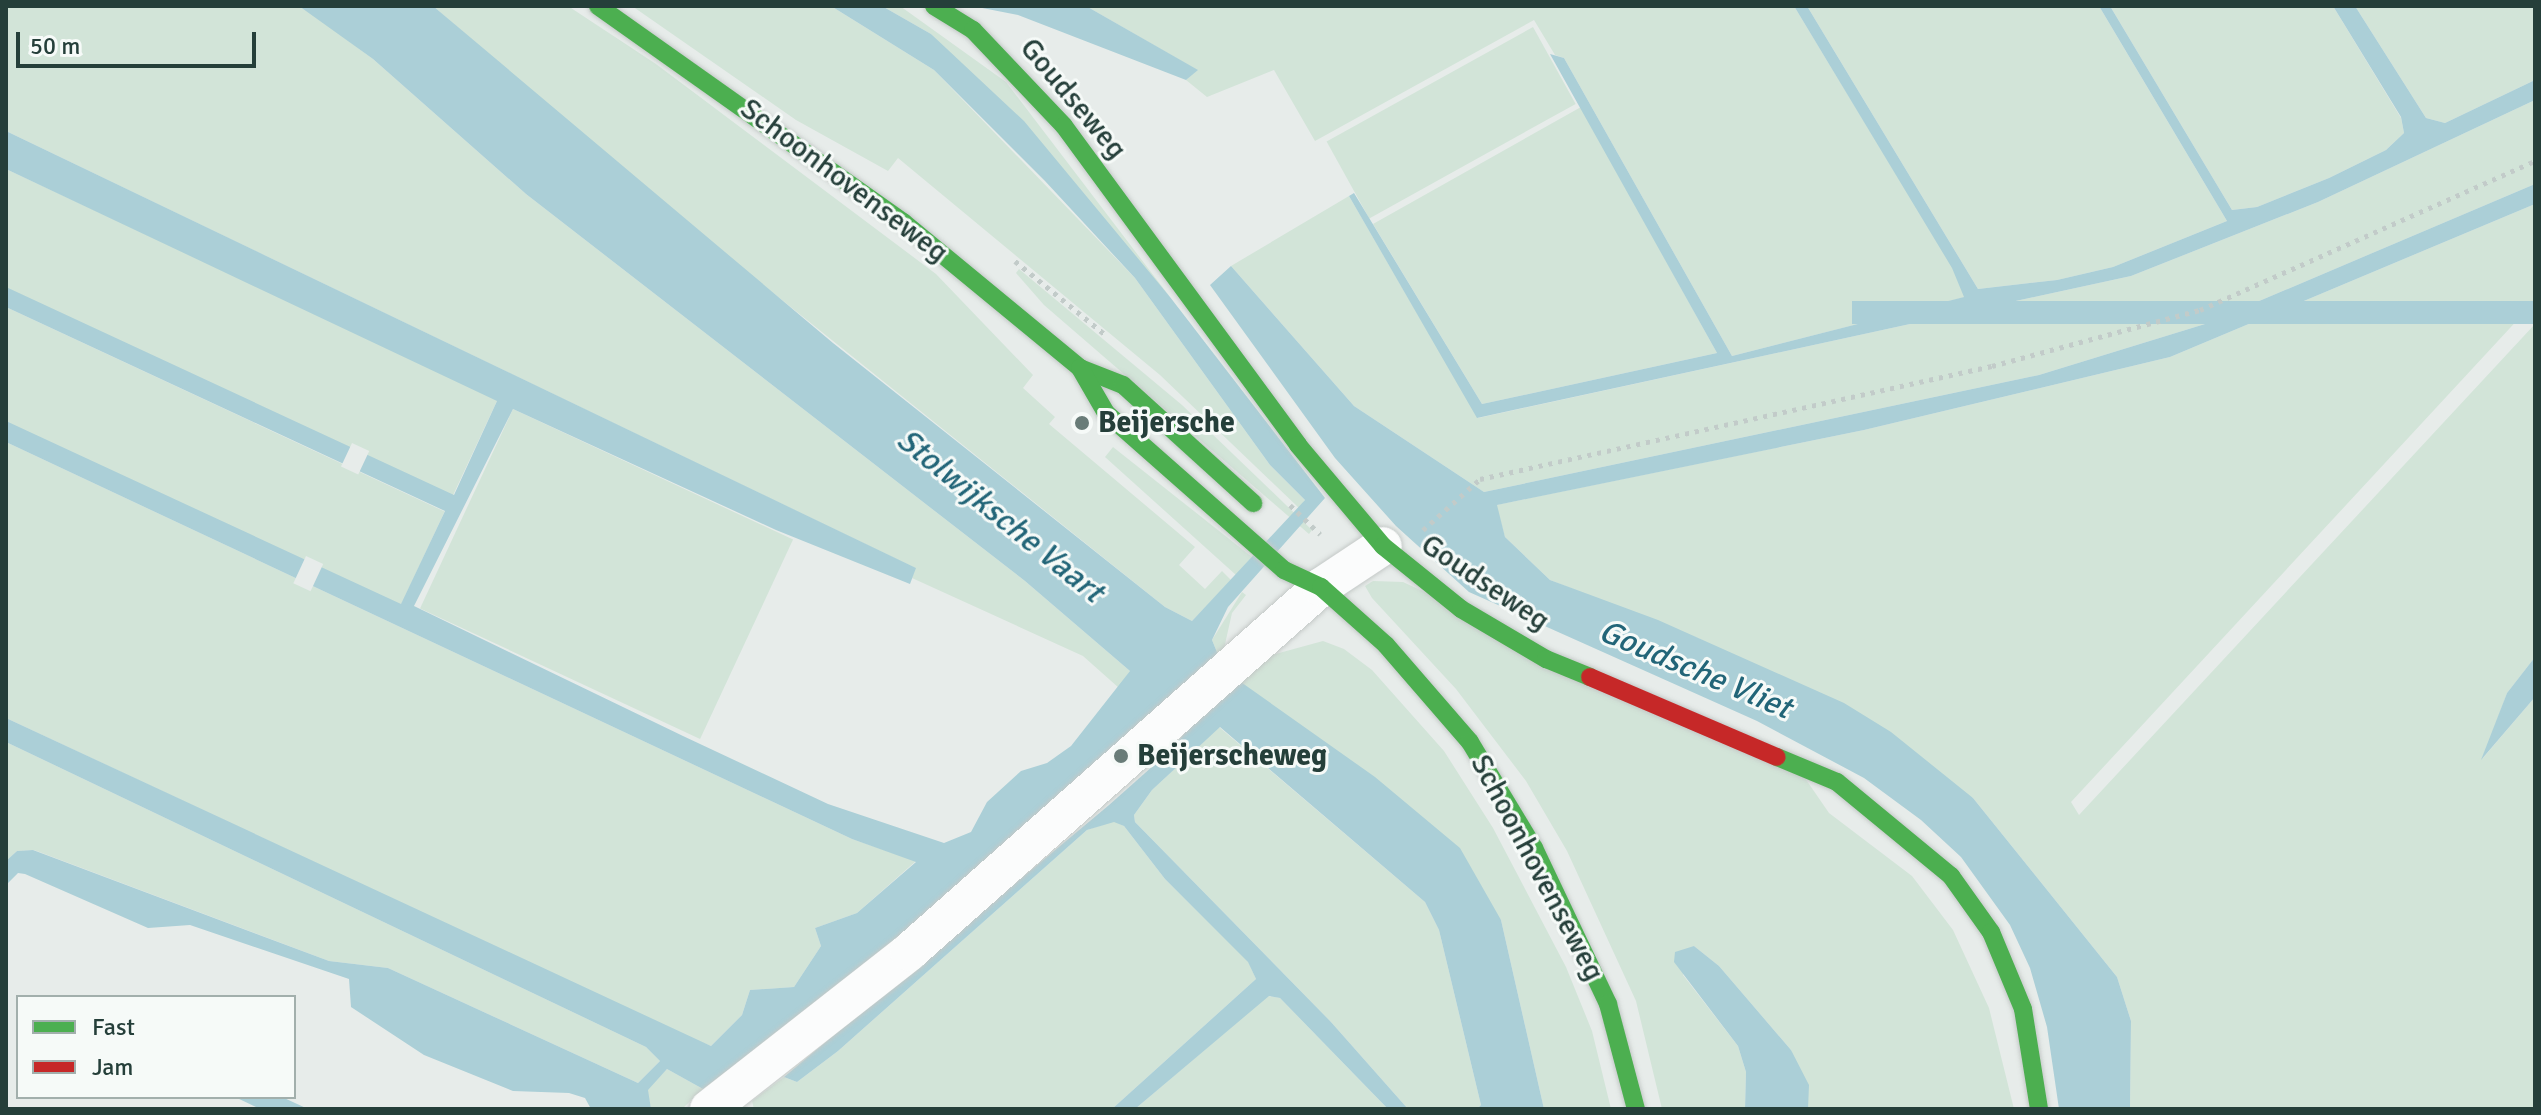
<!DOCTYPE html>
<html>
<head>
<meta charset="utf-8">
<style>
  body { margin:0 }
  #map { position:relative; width:2541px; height:1115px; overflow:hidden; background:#e7ecea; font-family:Signika,sans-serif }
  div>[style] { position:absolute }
  .green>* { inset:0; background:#d2e4d8; transform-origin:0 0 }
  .water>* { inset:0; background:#abcfd7; transform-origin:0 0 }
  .pier>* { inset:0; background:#e7ecea; transform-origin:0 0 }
  .path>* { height:5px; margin-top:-2.5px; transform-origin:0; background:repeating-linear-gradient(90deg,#c2cbc9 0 4px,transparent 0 10px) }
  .roads { filter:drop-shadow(0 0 2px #c4c9c7) drop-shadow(0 0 2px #c4c9c7) }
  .street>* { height:38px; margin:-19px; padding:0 19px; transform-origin:19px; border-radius:19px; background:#fbfcfc }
  .fast>* { height:18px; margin:-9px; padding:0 9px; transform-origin:9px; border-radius:9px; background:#4caf50 }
  .jam>* { height:18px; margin:-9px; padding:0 9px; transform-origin:9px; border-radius:9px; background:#c62828 }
  .dots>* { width:22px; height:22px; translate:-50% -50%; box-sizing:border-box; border:4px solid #f6faf8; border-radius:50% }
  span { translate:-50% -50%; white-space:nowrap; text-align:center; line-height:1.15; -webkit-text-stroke:6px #f6faf8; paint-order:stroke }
  .street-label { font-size:30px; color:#253f3a }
  .poi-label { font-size:30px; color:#253f3a; font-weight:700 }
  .left { translate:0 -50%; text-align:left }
  .water-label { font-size:32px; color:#226578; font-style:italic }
  .frame { position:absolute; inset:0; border:8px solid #253f3a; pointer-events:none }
  .legend { position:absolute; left:16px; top:995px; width:280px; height:104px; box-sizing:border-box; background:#f6faf8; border:2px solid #a2afac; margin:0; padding:10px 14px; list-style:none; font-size:24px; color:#253f3a }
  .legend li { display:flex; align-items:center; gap:16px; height:40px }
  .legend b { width:40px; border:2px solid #a2afac }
  .scale { position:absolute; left:16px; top:32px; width:240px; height:36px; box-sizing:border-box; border:4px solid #253f3a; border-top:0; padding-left:10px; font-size:24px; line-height:28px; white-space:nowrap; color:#253f3a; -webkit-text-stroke:6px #f6faf8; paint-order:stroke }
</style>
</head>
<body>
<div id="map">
  <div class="green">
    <i style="clip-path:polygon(6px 6px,299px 6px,309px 12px,373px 59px,526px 194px,1025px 581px,1130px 671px,1119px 688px,1083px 656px,912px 578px,915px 568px,6px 131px)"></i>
    <i style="clip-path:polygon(433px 6px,568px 6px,656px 64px,936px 274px,1033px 375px,1023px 388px,1055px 417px,1049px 424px,1195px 547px,1179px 565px,1205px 589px,1222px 571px,1231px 580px,1192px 621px,1165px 607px,681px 219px)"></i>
    <i style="clip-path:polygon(632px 6px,831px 6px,934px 70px,1135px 278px,1270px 465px,1305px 500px,1299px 508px,1160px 375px,898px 158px,888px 171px,796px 120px)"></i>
    <i style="clip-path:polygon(882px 6px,900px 6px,1006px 82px,1170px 297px,931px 34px)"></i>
    <i style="clip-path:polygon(1086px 6px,1794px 6px,1953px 268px,1965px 297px,1732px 356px,1564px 58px,1555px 55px,1534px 20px,1315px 141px,1274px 70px,1207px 97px,1186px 80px,1197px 70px)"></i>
    <i style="clip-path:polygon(1807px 6px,2099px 6px,2227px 221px,2113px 267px,2057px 280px,1978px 289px)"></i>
    <i style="clip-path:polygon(2110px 6px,2333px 6px,2401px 118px,2404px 133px,2386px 150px,2329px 178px,2257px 207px,2232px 210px)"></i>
    <i style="clip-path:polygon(2355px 6px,2535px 6px,2535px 80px,2445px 123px,2426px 118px)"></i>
    <i style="left:1533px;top:27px;width:88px;height:236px;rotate:61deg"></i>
    <i style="clip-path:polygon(2535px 100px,2535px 184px,2205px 324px,2039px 375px,1484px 492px,1354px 406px,1231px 266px,1349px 196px,1478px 418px,2131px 276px,2318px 202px)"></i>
    <i style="clip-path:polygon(1581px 107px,1717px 353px,1482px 404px,1373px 224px)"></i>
    <i style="left:6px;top:169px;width:543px;height:118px;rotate:25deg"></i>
    <i style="clip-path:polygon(2535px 204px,2535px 301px,2071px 802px,2079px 815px,2535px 324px,2535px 657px,2507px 693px,2483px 758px,2535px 697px,2535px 1109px,2130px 1109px,2131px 1021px,2117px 977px,1973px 798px,1700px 639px,1550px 580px,1505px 537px,1496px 505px,1864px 430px,2170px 357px)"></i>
    <i style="clip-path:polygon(1019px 269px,1182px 405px,1312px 530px,1309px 534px,1044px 305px,1016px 273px)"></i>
    <i style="left:6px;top:307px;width:484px;height:114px;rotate:25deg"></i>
    <i style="left:513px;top:409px;width:309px;height:220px;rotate:25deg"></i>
    <i style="clip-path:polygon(6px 442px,852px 839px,916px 861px,857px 913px,815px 928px,821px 946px,794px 987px,750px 990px,742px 1015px,711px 1046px,683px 1035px,6px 718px)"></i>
    <i style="clip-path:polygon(1113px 447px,1252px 557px,1236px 575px,1105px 457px)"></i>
    <i style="clip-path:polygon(1373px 581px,1403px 582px,1796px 765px,1829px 813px,1912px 876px,1953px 930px,1989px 1008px,2014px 1109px,1808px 1109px,1791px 1050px,1719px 966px,1694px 946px,1683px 975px,1738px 1046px,1746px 1072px,1745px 1109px,1662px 1109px,1636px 1001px,1567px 851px,1526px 781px,1456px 689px,1372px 598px,1365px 586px)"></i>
    <i style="clip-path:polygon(1242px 592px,1246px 595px,1232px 613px,1221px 662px,1212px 640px)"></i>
    <i style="clip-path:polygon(1323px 641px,1344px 649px,1372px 670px,1444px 751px,1493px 828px,1566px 967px,1592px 1031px,1611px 1109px,1544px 1109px,1501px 920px,1238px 680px,1265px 657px)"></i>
    <i style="clip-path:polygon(1219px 727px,1425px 902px,1439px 930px,1481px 1105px,1477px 1109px,1408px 1109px,1331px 1022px,1135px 822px,1134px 815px,1152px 790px)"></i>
    <i style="clip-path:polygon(6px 742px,646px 1047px,660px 1061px,638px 1083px,388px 968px,329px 961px,34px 850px,17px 851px,6px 861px)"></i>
    <i style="clip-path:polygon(1114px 821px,1124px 826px,1165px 879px,1248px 961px,1256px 979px,1112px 1109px,754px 1109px,752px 1101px,784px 1077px,797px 1082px,838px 1051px,1087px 830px)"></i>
    <i style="clip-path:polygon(1268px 996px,1280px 998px,1388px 1109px,1135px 1109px)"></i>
    <i style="clip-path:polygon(667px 1069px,703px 1089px,682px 1109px,651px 1109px,647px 1090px)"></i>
  </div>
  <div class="water">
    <i style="clip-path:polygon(299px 6px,433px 6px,833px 343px,1165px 607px,1192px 621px,1305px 500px,1270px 465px,1135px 278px,1045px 181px,934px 70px,831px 6px,882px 6px,931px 34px,1024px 121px,1170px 297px,1325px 498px,1228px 607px,1212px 640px,1221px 662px,1238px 680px,1375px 777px,1460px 848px,1501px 920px,1544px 1109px,1477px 1109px,1481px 1105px,1439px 930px,1425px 902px,1220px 727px,1152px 790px,1134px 815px,1135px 822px,1331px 1022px,1408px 1109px,1388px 1109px,1280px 998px,1269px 996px,1135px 1109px,1112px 1109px,1256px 979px,1248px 962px,1165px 879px,1124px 826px,1114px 822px,1087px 830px,838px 1051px,797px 1082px,784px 1077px,1109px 805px,1172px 749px,1199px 715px,703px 1089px,667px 1069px,648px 1090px,651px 1109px,591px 1109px,585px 1098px,569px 1093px,513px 1091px,424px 1055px,351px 1007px,349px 979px,190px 925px,148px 928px,25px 874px,18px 873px,6px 885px,6px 861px,17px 851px,33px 850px,329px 961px,388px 968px,638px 1083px,660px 1061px,646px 1047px,6px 742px,6px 718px,711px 1046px,742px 1015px,750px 990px,794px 987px,821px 946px,815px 928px,857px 913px,916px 862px,852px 839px,6px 442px,6px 421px,401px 604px,445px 511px,6px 307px,6px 287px,454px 495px,497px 401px,6px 169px,6px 131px,916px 568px,910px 584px,776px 530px,513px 409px,414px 606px,683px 736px,828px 804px,944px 843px,971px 832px,987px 802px,1021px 771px,1047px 763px,1071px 746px,1130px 671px,1025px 581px,526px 194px,373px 59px)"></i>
    <i style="clip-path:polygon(972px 6px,1086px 6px,1198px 70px,1186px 80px,1018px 15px)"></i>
    <i style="clip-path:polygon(1794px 6px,1807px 6px,1978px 289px,2057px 280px,2113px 267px,2227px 221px,2099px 6px,2110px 6px,2232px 210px,2257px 207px,2329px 178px,2386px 150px,2404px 133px,2401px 117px,2333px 6px,2355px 6px,2426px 118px,2445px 123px,2535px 80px,2535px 100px,2318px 202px,2131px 276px,1477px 418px,1349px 196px,1354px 193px,1482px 404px,1717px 353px,1550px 54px,1564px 58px,1732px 356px,1964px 297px,1952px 268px)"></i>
    <i style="clip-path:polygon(2535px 184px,2535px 204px,2170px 357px,1864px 430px,1497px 505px,1505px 537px,1550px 580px,1658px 620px,1844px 703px,1891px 732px,1973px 798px,2117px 977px,2131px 1021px,2130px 1109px,2059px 1109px,2047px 1027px,2030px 968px,2010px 925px,1961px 857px,1921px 820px,1864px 778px,1757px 721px,1469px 592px,1396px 526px,1335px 458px,1210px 285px,1231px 266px,1354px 406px,1484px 492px,2039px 375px,2205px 324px)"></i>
    <i style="left:2535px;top:301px;width:23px;height:683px;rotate:90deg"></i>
    <i style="clip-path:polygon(2535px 657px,2535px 697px,2481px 760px,2507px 693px)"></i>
    <i style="clip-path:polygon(1694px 946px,1719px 966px,1791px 1050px,1809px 1085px,1808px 1109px,1745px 1109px,1746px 1072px,1738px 1046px,1674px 962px,1675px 952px)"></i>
    <i style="clip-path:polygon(235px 1097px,282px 1097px,308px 1109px,260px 1109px)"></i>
  </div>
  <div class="pier">
    <i style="left:352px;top:443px;width:19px;height:26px;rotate:25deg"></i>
    <i style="left:306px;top:556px;width:19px;height:30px;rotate:25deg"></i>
  </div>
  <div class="path">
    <i style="left:1015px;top:261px;width:119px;rotate:39.2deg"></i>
    <i style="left:1290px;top:505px;width:42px;rotate:44deg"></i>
    <i style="left:1423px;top:530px;width:76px;rotate:-41.8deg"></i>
    <i style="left:1480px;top:479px;width:524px;rotate:-12.45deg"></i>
    <i style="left:1992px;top:366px;width:215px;rotate:-15.1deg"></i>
    <i style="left:2200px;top:310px;width:367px;rotate:-24deg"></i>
  </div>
  <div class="roads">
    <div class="street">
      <i style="left:709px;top:1109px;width:254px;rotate:-38.1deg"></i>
      <i style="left:909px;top:952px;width:550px;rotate:-41.54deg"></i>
      <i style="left:1321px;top:587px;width:74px;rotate:-33.5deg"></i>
    </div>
    <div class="fast">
      <i style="left:598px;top:6px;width:374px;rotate:35.3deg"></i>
      <i style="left:903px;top:222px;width:229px;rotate:39.5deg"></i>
      <i style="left:1080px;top:368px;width:46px;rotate:21.6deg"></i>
      <i style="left:1123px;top:385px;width:176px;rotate:42.2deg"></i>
      <i style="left:934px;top:6px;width:46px;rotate:31.6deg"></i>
      <i style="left:973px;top:30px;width:132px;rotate:46.5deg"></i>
      <i style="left:1064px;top:126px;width:396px;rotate:53.7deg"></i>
      <i style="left:1298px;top:445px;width:132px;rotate:49.9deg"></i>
      <i style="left:1383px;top:546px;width:100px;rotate:38.9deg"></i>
      <i style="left:1461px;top:609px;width:99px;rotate:30.5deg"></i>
      <i style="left:1546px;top:659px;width:48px;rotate:22.2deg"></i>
      <i style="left:1080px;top:368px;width:52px;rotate:60deg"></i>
      <i style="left:1106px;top:413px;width:237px;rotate:41.4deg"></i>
      <i style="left:1284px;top:570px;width:41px;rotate:24.7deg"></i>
      <i style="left:1321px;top:587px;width:87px;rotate:41.7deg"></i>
      <i style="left:1386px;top:645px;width:128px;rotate:49.1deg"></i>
      <i style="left:1470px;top:742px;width:124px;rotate:58.9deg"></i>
      <i style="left:1534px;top:848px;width:173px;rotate:64.6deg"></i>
      <i style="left:1608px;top:1004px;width:109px;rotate:75.1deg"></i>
      <i style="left:1777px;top:757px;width:65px;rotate:22.6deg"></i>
      <i style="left:1837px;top:782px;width:148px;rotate:39.5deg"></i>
      <i style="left:1951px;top:876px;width:69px;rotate:54.5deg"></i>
      <i style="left:1991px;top:932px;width:83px;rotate:67.4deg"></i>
      <i style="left:2023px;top:1009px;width:101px;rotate:80.9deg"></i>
    </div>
    <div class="jam">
      <i style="left:1590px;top:677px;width:203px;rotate:23.2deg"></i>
    </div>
  </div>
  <div class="dots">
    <i style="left:1082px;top:423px;background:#697c78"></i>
    <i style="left:1121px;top:756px;background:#697c78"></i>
  </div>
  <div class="street-label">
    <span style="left:1073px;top:99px;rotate:50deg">Goudseweg</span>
    <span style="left:844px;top:181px;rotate:37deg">Schoonhovenseweg</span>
    <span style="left:1485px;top:583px;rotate:34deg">Goudseweg</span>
    <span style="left:1537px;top:868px;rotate:62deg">Schoonhovenseweg</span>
  </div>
  <div class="poi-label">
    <span class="left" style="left:1098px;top:423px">Beijersche</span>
    <span class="left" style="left:1137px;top:756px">Beijerscheweg</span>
  </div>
  <div class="water-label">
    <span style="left:1000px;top:516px;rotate:39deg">Stolwijksche Vaart</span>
    <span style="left:1695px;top:670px;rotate:23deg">Goudsche Vliet</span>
  </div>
  <div class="frame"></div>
  <ul class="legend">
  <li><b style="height:10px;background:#4caf50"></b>Fast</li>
  <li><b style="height:10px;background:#c62828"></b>Jam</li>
  </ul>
  <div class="scale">50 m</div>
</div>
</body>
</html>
